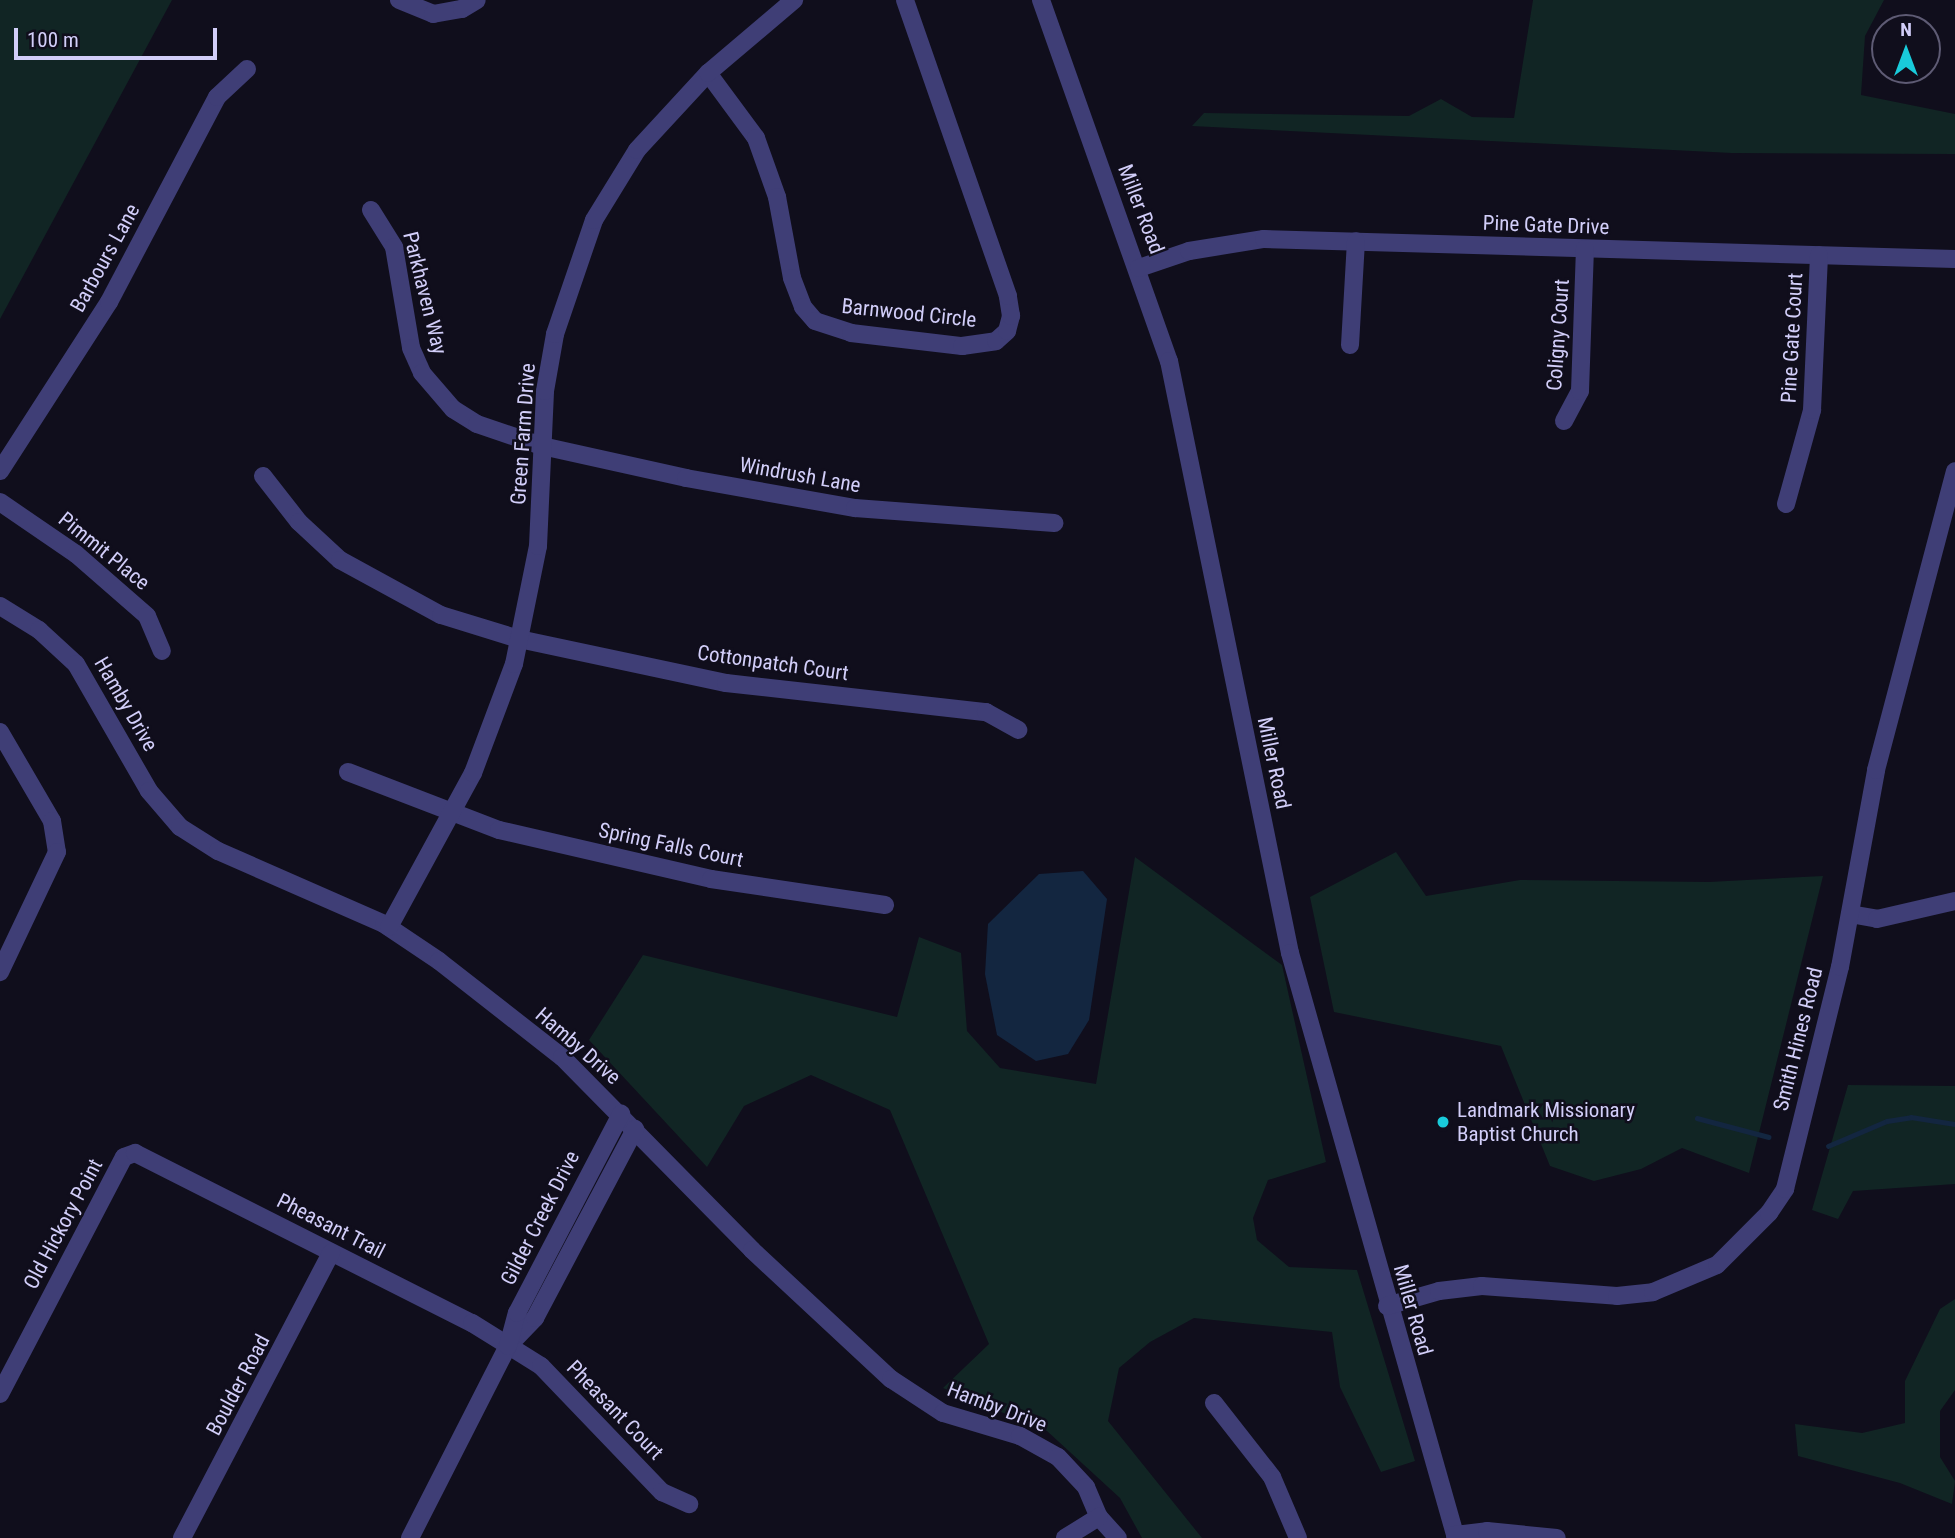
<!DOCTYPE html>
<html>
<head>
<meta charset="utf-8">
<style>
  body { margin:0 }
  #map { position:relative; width:1955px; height:1538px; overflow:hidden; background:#100e1c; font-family:"Roboto Condensed",sans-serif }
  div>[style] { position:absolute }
  .green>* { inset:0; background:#112524 }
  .water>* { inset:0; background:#132640 }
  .stream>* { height:4.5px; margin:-2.25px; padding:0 2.25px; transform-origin:2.25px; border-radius:2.25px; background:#132640 }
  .minor>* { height:18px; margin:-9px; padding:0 9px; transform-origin:9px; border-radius:9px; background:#3f3e76 }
  .dots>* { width:19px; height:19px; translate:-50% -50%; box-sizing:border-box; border:4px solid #100e1c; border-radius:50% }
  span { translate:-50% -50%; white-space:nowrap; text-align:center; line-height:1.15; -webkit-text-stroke:5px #100e1c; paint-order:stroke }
  .street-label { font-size:21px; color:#d2cef9 }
  .poi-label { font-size:21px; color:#d2cef9 }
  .left { translate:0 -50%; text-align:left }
  .north { position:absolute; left:1871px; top:14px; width:70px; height:70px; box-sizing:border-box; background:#100e1c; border:2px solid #5e5b74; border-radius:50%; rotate:0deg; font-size:19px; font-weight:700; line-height:28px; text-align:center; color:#d2cef9 }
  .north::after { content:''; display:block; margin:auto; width:24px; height:32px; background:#19cbdb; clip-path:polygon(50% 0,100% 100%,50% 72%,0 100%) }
  .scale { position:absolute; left:14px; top:28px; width:203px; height:32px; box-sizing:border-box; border:4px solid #d2cef9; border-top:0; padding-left:9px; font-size:21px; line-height:24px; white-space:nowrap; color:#d2cef9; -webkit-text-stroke:5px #100e1c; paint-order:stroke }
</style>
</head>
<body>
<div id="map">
  <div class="green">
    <i style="clip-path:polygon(0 0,172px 0,0 319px)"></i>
    <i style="clip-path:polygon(1533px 0,1884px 0,1865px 36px,1861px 95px,1955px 114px,1955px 154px,1732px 153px,1192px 126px,1204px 113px,1409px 116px,1441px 99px,1472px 117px,1514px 118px)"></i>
    <i style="clip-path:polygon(1396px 852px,1426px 896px,1520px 880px,1709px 882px,1823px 876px,1749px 1173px,1682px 1148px,1641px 1169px,1594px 1181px,1550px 1166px,1501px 1046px,1334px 1012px,1310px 897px)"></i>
    <i style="clip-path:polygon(1135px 857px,1282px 965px,1326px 1162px,1268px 1180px,1253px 1218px,1257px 1240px,1289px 1267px,1357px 1270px,1415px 1461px,1381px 1472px,1340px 1387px,1332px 1332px,1194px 1318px,1150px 1342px,1119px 1368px,1108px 1421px,1202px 1538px,1142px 1538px,1120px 1498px,1047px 1431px,943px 1388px,989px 1344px,890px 1110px,811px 1075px,744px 1106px,707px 1167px,589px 1040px,643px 955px,897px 1017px,919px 937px,961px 953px,967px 1031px,1000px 1068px,1096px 1084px)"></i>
    <i style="clip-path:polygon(1848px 1085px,1955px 1086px,1955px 1184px,1853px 1191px,1838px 1219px,1812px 1210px)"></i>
    <i style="clip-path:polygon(1955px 1299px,1955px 1390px,1940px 1411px,1940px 1457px,1955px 1481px,1952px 1504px,1900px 1483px,1798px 1456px,1795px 1424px,1862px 1433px,1905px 1423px,1905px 1381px,1940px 1309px)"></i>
  </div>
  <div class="water">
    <i style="clip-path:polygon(1083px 871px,1107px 899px,1089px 1020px,1068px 1054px,1036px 1061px,997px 1035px,985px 974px,988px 924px,1039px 874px)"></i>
  </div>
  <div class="stream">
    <i style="left:1697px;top:1118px;width:74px;rotate:14.8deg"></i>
    <i style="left:1828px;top:1146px;width:64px;rotate:-23deg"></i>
    <i style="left:1887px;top:1121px;width:24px;rotate:-9deg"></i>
    <i style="left:1911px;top:1117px;width:45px;rotate:9deg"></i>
  </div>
  <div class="minor">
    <i style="left:399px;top:0;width:37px;rotate:22deg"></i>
    <i style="left:433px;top:14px;width:29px;rotate:-10deg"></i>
    <i style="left:462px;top:9px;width:17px;rotate:-31deg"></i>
    <i style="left:1041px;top:0;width:383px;rotate:70.5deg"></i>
    <i style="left:1169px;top:361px;width:604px;rotate:78.45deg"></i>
    <i style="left:1290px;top:953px;width:608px;rotate:74.16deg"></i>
    <i style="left:708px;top:73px;width:81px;rotate:53.6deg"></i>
    <i style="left:756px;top:138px;width:63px;rotate:70.4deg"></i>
    <i style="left:777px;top:197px;width:82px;rotate:79.5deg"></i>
    <i style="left:792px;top:278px;width:31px;rotate:69deg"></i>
    <i style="left:803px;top:307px;width:18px;rotate:49deg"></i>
    <i style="left:815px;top:321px;width:38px;rotate:18deg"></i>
    <i style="left:851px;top:333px;width:112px;rotate:6.7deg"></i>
    <i style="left:962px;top:346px;width:34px;rotate:-8deg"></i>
    <i style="left:996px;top:341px;width:15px;rotate:-42deg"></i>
    <i style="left:1007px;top:331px;width:16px;rotate:-75deg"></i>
    <i style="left:1011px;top:316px;width:20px;rotate:-99deg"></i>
    <i style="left:1008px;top:296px;width:313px;rotate:-109.2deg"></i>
    <i style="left:371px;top:210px;width:44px;rotate:58.1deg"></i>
    <i style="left:394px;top:247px;width:102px;rotate:80.4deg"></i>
    <i style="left:411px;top:348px;width:27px;rotate:66deg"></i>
    <i style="left:422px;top:373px;width:48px;rotate:49.3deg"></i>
    <i style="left:453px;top:409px;width:28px;rotate:32deg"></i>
    <i style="left:477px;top:424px;width:69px;rotate:18.7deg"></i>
    <i style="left:542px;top:446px;width:148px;rotate:12.5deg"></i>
    <i style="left:686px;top:478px;width:172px;rotate:10.1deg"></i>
    <i style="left:855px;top:508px;width:200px;rotate:4.3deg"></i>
    <i style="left:1139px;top:268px;width:53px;rotate:-18.8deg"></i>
    <i style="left:1189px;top:251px;width:76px;rotate:-9.1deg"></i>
    <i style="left:1264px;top:239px;width:691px;rotate:1.66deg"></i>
    <i style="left:1350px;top:345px;width:104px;rotate:-86.7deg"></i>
    <i style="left:1564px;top:421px;width:34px;rotate:-62deg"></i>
    <i style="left:1580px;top:391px;width:142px;rotate:-88deg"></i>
    <i style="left:0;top:471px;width:201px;rotate:-57.2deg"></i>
    <i style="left:109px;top:302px;width:232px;rotate:-62.2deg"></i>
    <i style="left:217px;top:97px;width:41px;rotate:-43deg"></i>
    <i style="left:263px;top:476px;width:58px;rotate:52deg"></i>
    <i style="left:299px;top:522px;width:56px;rotate:42.8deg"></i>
    <i style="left:340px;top:560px;width:115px;rotate:28.6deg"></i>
    <i style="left:441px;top:615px;width:82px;rotate:17.1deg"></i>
    <i style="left:519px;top:639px;width:212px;rotate:12deg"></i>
    <i style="left:726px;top:683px;width:262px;rotate:6.4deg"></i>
    <i style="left:986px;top:712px;width:37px;rotate:29deg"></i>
    <i style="left:0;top:502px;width:92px;rotate:34.4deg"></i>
    <i style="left:76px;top:554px;width:94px;rotate:41.1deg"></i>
    <i style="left:147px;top:616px;width:38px;rotate:67deg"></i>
    <i style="left:1786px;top:504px;width:98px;rotate:-74.5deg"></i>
    <i style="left:1812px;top:410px;width:155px;rotate:-87.4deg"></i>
    <i style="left:0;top:606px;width:46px;rotate:31.6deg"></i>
    <i style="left:39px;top:630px;width:50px;rotate:42.6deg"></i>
    <i style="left:76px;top:664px;width:146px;rotate:60.1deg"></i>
    <i style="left:149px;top:791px;width:48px;rotate:49.3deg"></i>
    <i style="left:180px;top:827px;width:45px;rotate:32.3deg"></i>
    <i style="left:218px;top:851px;width:181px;rotate:23.7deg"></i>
    <i style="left:384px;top:924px;width:66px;rotate:33.9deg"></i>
    <i style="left:439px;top:961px;width:156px;rotate:38deg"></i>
    <i style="left:562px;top:1057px;width:271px;rotate:45.4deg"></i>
    <i style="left:752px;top:1250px;width:190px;rotate:42.9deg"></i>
    <i style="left:891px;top:1379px;width:62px;rotate:33.2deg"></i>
    <i style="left:943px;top:1413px;width:80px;rotate:16.6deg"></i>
    <i style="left:1020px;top:1436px;width:43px;rotate:28.9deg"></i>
    <i style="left:1058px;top:1457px;width:41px;rotate:47deg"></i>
    <i style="left:1086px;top:1487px;width:33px;rotate:67deg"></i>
    <i style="left:1099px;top:1517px;width:28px;rotate:48deg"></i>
    <i style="left:0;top:732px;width:103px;rotate:59.7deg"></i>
    <i style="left:52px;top:821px;width:31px;rotate:81deg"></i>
    <i style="left:57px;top:852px;width:133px;rotate:115.4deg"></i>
    <i style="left:348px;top:772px;width:162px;rotate:21deg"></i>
    <i style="left:499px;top:830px;width:218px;rotate:13deg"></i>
    <i style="left:711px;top:879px;width:176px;rotate:8.5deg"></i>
    <i style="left:1850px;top:914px;width:27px;rotate:10deg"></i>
    <i style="left:1877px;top:919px;width:80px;rotate:-13deg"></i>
    <i style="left:389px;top:927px;width:175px;rotate:-61.4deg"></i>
    <i style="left:473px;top:773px;width:116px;rotate:-69.4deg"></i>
    <i style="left:514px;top:664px;width:120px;rotate:-78.5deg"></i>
    <i style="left:538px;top:546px;width:155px;rotate:-87.4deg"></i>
    <i style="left:545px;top:391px;width:58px;rotate:-80deg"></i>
    <i style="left:555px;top:334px;width:120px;rotate:-71.1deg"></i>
    <i style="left:594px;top:220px;width:82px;rotate:-58.4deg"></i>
    <i style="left:637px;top:150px;width:105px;rotate:-47.3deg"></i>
    <i style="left:708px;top:73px;width:113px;rotate:-40.3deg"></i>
    <i style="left:1387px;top:1306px;width:54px;rotate:-16.1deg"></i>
    <i style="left:1439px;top:1291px;width:43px;rotate:-6.6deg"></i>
    <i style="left:1482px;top:1286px;width:135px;rotate:4.2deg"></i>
    <i style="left:1617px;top:1296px;width:36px;rotate:-6deg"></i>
    <i style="left:1653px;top:1292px;width:69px;rotate:-22.9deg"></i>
    <i style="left:1717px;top:1265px;width:74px;rotate:-45deg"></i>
    <i style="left:1769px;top:1213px;width:29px;rotate:-56deg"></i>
    <i style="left:1785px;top:1189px;width:229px;rotate:-76.1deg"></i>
    <i style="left:1840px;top:967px;width:200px;rotate:-79.6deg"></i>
    <i style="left:1876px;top:770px;width:309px;rotate:-75.2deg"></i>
    <i style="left:511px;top:1343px;width:35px;rotate:-46deg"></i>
    <i style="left:535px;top:1318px;width:214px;rotate:-62.1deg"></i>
    <i style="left:0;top:1394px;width:267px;rotate:-62.4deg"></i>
    <i style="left:124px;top:1157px;width:12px;rotate:-20deg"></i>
    <i style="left:135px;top:1153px;width:377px;rotate:26.8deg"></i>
    <i style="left:472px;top:1323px;width:81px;rotate:31.9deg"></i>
    <i style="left:541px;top:1366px;width:175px;rotate:46.2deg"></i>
    <i style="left:662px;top:1492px;width:30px;rotate:24deg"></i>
    <i style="left:1214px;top:1403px;width:94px;rotate:51.9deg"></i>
    <i style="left:1272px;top:1477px;width:66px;rotate:66.9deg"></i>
    <i style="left:1455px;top:1535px;width:32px;rotate:-7deg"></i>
    <i style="left:1487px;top:1531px;width:70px;rotate:5.7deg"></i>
    <i style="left:182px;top:1538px;width:322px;rotate:-62.4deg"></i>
    <i style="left:410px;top:1538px;width:216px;rotate:-63deg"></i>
    <i style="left:508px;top:1346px;width:34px;rotate:-75deg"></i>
    <i style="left:517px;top:1313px;width:225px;rotate:-62.4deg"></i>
    <i style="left:1065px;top:1538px;width:40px;rotate:-32deg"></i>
  </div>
  <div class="dots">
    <i style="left:1443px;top:1122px;background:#19cbdb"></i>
  </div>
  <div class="street-label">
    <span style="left:1141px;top:209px;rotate:69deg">Miller Road</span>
    <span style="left:1546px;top:225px;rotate:2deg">Pine Gate Drive</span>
    <span style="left:105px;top:258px;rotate:-61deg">Barbours Lane</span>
    <span style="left:425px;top:293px;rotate:76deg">Parkhaven Way</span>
    <span style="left:909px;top:313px;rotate:6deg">Barnwood Circle</span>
    <span style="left:1558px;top:335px;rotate:-86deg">Coligny Court</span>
    <span style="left:1792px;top:338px;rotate:-87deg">Pine Gate Court</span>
    <span style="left:523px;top:434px;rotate:-86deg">Green Farm Drive</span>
    <span style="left:800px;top:475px;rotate:10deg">Windrush Lane</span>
    <span style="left:104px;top:551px;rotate:39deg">Pimmit Place</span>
    <span style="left:773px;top:663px;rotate:8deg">Cottonpatch Court</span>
    <span style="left:126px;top:704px;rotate:60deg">Hamby Drive</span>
    <span style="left:1274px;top:763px;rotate:78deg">Miller Road</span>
    <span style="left:671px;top:845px;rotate:12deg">Spring Falls Court</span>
    <span style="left:1798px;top:1039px;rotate:-76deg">Smith Hines Road</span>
    <span style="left:578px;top:1046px;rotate:41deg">Hamby Drive</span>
    <span style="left:540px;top:1218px;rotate:-63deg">Gilder Creek Drive</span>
    <span style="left:63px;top:1224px;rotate:-62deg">Old Hickory Point</span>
    <span style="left:331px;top:1226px;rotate:27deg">Pheasant Trail</span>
    <span style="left:1413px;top:1310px;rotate:74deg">Miller Road</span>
    <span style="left:238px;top:1385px;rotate:-62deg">Boulder Road</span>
    <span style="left:997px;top:1407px;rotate:21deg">Hamby Drive</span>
    <span style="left:615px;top:1410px;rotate:46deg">Pheasant Court</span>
  </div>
  <div class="poi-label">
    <span class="left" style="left:1457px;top:1122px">Landmark Missionary<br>Baptist Church</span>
  </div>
  <div class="north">N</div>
  <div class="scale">100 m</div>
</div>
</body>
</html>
